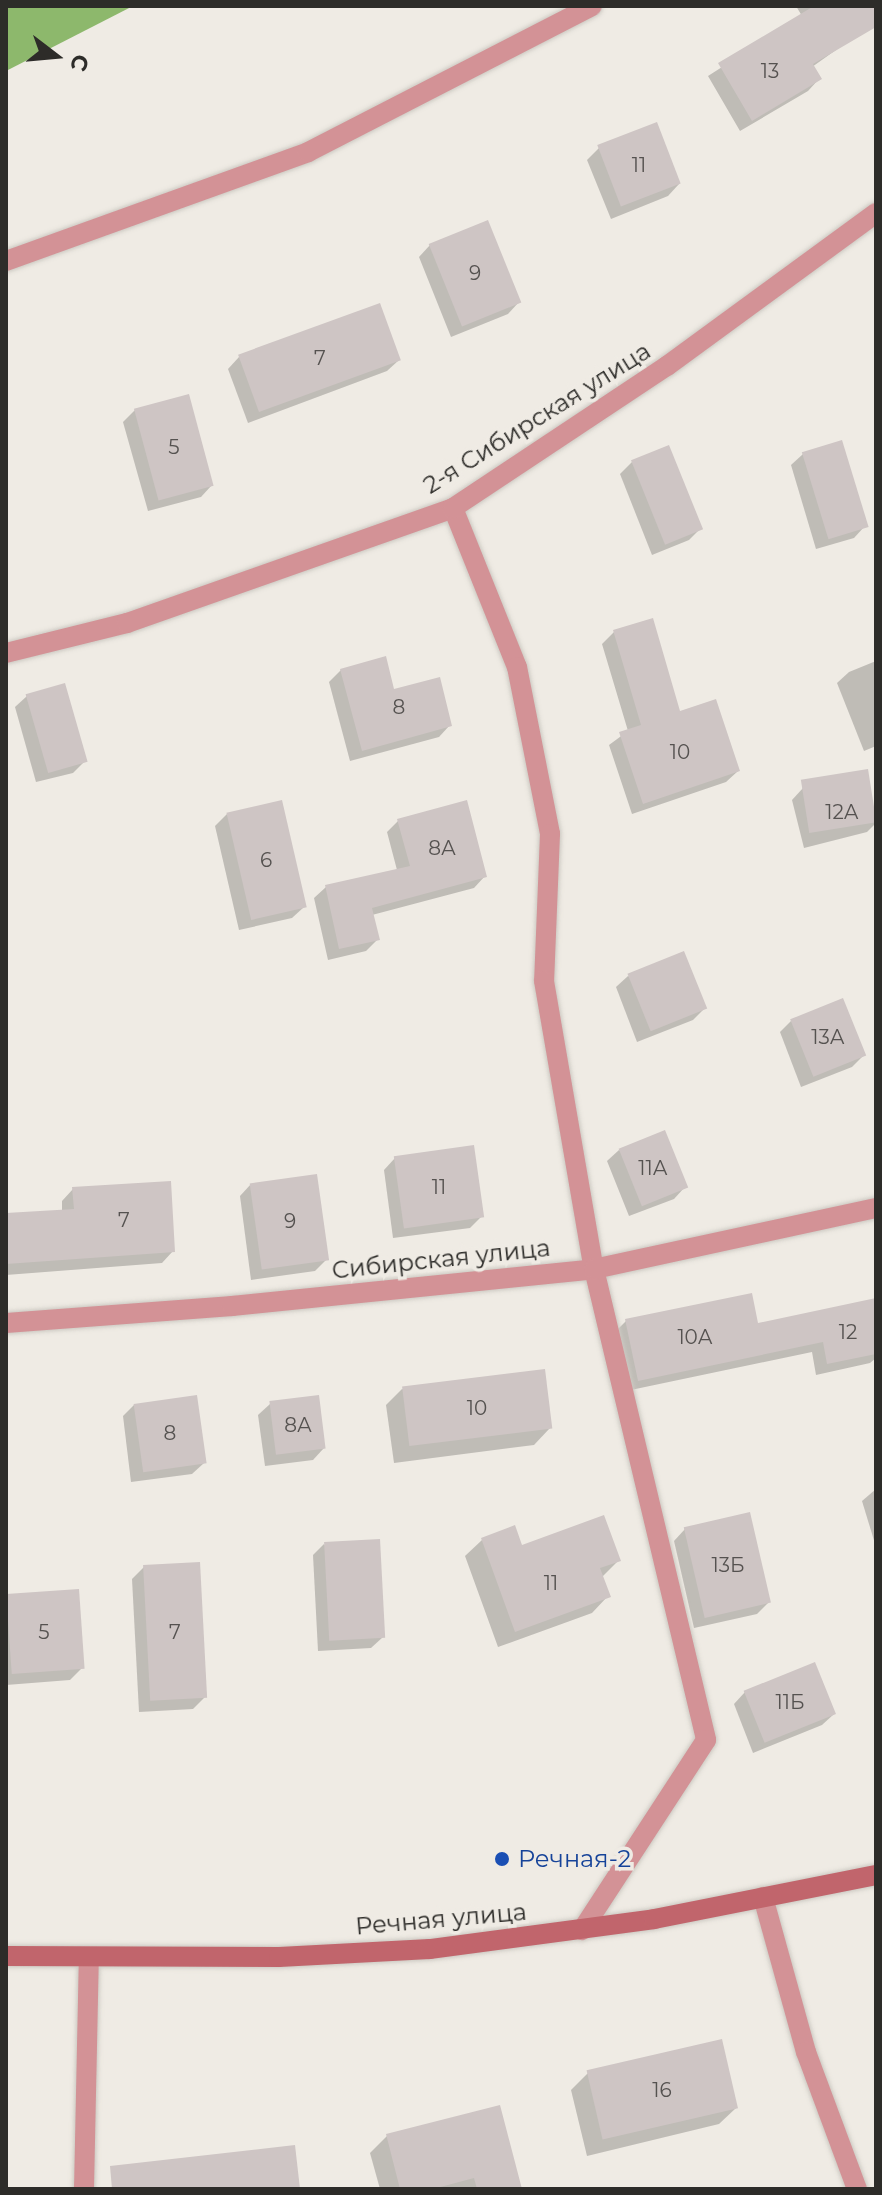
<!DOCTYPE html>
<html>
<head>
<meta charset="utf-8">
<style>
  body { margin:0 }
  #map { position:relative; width:882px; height:2195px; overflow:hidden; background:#efebe4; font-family:Montserrat,sans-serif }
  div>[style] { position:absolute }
  .forest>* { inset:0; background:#8db86c }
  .shadow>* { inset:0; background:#0003 }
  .building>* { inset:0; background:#cec5c4; transform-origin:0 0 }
  .roads { filter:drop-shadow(0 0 2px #ccc9c2) drop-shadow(0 0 2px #ccc9c2) }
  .service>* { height:20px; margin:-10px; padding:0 10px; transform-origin:10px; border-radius:10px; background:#d39296 }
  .minor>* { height:20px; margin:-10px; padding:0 10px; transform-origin:10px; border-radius:10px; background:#d39296 }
  .secondary>* { height:20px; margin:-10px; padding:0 10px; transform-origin:10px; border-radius:10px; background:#c1656c }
  .dots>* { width:22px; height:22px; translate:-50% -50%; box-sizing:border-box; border:4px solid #efebe4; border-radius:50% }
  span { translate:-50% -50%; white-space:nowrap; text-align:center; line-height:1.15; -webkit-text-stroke:7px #efebe4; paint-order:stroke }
  .number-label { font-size:20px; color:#555250 }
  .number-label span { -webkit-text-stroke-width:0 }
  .street-label { font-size:24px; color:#2d2c29 }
  .transit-label { font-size:24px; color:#164399 }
  .left { translate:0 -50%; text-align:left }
  .frame { position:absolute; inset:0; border:8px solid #2d2c29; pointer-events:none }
  .north { position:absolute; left:16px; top:16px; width:80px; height:80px; -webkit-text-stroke:6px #efebe4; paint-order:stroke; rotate:106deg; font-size:22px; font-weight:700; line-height:32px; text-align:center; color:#2d2c29 }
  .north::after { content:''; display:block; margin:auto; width:28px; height:36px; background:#2d2c29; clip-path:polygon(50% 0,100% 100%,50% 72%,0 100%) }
</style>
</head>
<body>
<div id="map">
  <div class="forest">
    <i style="clip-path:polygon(6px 6px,133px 6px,6px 71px)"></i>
  </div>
  <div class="shadow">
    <i style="clip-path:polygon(796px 6px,854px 6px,850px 40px,812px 67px,819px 79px,808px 91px,740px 131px,708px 76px,802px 16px)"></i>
    <i style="clip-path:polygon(656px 125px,679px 184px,668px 196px,611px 219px,587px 160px,599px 148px)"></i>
    <i style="clip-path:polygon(430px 245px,519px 302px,508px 314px,451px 337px,419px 257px)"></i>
    <i style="clip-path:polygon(239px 357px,399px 360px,387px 371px,248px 423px,228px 369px)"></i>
    <i style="clip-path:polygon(135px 410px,212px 485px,201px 497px,148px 511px,123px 422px)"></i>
    <i style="clip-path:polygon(803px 454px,865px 526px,854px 538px,816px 549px,791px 465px)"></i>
    <i style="clip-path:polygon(632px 462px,700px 529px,689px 540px,652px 555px,620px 474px)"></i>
    <i style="clip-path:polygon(651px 621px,679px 714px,738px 771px,726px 782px,632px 814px,609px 745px,628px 731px,602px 644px,614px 632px)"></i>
    <i style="clip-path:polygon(876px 661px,876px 746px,864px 751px,837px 683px,849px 672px)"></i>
    <i style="clip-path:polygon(341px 670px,393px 691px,450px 725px,439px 737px,350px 761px,329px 682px)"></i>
    <i style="clip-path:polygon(27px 696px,85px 761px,73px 773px,36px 782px,15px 707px)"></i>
    <i style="clip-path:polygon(866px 771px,876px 823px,867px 832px,804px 848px,792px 800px,803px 788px)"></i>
    <i style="clip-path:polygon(227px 814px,304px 907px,292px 918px,239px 930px,215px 826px)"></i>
    <i style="clip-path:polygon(398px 821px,485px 876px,474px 888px,372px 915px,377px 940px,366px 951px,328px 960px,314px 898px,326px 887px,397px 870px,387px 832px)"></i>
    <i style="clip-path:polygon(628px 976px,704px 1009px,693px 1020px,637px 1042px,616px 987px)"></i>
    <i style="clip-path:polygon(791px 1021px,864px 1055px,852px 1067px,801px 1087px,780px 1032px)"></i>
    <i style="clip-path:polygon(619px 1150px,685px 1187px,674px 1199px,629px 1216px,607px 1161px)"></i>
    <i style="clip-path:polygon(395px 1158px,482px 1216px,470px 1228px,393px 1238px,384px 1170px)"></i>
    <i style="clip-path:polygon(251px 1184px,327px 1259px,315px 1271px,251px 1280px,240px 1196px)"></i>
    <i style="clip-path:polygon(73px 1189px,173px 1251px,162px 1263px,6px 1275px,6px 1215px,62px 1211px,62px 1201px)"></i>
    <i style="clip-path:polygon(626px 1321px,876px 1333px,876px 1358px,870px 1363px,816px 1375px,812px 1352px,626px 1391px,614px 1333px)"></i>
    <i style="clip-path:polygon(402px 1389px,550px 1428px,534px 1445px,394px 1463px,386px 1405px)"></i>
    <i style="clip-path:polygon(270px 1404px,324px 1448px,313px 1460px,265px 1466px,258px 1415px)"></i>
    <i style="clip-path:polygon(134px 1405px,204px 1463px,192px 1474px,131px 1482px,123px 1416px)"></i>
    <i style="clip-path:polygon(876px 1489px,876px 1547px,862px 1501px)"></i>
    <i style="clip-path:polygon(685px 1529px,769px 1602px,757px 1614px,694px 1628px,674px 1541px)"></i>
    <i style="clip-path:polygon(482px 1540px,619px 1560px,602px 1577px,608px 1596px,592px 1613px,498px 1647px,465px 1556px)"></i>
    <i style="clip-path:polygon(324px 1544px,383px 1637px,371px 1648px,318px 1651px,313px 1555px)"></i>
    <i style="clip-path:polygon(144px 1567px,205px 1697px,193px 1709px,139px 1712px,132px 1579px)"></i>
    <i style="clip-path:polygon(6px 1597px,82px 1668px,70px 1680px,6px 1685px)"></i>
    <i style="clip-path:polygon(745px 1692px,834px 1714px,822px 1725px,753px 1753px,734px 1704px)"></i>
    <i style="clip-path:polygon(588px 2073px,736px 2108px,719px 2124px,587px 2156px,571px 2090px)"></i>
    <i style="clip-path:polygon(387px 2136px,519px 2189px,380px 2189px,370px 2153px)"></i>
  </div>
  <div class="building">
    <i style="clip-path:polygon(814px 6px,876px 6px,876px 27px,813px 64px,822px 79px,752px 121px,718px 63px)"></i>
    <i style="left:657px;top:122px;width:66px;height:64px;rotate:69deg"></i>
    <i style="left:488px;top:220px;width:89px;height:64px;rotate:68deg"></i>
    <i style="left:380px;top:303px;width:61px;height:151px;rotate:70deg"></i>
    <i style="left:189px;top:394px;width:95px;height:57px;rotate:75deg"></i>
    <i style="left:842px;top:440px;width:91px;height:42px;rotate:73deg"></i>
    <i style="left:669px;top:445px;width:91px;height:41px;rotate:68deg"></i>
    <i style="clip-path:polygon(653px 618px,680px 711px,716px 699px,740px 771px,643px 804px,619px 732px,641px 725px,613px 630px)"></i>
    <i style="clip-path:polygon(386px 656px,394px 689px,440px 677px,452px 726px,362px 751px,340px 669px)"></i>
    <i style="left:65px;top:683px;width:82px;height:41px;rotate:74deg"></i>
    <i style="left:868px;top:769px;width:54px;height:68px;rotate:81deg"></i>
    <i style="left:282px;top:800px;width:110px;height:57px;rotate:77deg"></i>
    <i style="clip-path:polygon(467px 800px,487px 877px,372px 908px,380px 940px,339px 949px,325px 885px,410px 866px,397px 819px)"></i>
    <i style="left:684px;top:951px;width:62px;height:61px;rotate:68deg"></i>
    <i style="left:843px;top:998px;width:62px;height:57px;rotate:68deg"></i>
    <i style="left:665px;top:1130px;width:62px;height:50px;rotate:68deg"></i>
    <i style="left:474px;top:1145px;width:73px;height:81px;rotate:82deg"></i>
    <i style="left:317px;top:1174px;width:87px;height:68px;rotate:82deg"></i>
    <i style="clip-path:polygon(171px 1181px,175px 1252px,6px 1264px,6px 1213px,74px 1209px,72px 1187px)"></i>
    <i style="clip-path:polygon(752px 1293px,758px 1323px,876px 1298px,876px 1354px,827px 1364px,823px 1342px,638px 1381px,625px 1319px)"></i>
    <i style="left:545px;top:1369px;width:60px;height:144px;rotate:83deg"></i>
    <i style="left:197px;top:1395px;width:69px;height:64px;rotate:82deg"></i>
    <i style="left:319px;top:1395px;width:54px;height:50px;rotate:83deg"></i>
    <i style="left:750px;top:1512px;width:93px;height:68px;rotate:77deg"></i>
    <i style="clip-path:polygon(604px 1515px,621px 1561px,600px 1568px,611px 1597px,515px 1632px,481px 1538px,515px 1525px,522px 1545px)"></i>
    <i style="left:380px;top:1539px;width:99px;height:56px;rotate:87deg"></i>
    <i style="left:200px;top:1562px;width:136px;height:57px;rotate:87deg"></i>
    <i style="left:79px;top:1589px;width:80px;height:73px;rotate:86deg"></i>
    <i style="left:815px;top:1662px;width:56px;height:77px;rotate:68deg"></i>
    <i style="left:722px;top:2039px;width:71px;height:139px;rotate:77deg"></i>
    <i style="clip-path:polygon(500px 2105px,522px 2189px,477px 2189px,474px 2178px,433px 2189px,400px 2189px,386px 2134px)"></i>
    <i style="clip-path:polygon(295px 2145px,300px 2189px,112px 2189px,110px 2166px)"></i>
  </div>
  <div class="roads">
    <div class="service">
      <i style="left:6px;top:261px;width:321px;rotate:-19.8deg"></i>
      <i style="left:308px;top:152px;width:319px;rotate:-27.2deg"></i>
      <i style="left:763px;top:1897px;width:161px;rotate:74.5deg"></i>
      <i style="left:806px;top:2052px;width:146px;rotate:69.6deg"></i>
      <i style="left:84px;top:2189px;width:231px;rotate:-88.8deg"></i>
    </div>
    <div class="minor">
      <i style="left:453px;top:508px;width:171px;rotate:68.1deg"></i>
      <i style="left:517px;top:667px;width:170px;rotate:78.8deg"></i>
      <i style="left:550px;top:834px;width:147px;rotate:92.3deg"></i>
      <i style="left:544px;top:981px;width:292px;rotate:80.2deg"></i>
      <i style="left:594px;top:1269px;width:484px;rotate:76.6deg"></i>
      <i style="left:706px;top:1740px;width:227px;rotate:123.1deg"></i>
      <i style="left:6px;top:653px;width:125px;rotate:-13.9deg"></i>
      <i style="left:127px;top:623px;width:346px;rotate:-19.4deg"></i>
      <i style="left:453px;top:508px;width:257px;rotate:-33.6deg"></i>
      <i style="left:667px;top:366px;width:259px;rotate:-36.2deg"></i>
      <i style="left:6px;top:1323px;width:227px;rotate:-4.3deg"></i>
      <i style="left:232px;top:1306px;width:364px;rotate:-5.8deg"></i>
      <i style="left:594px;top:1269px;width:289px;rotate:-12.2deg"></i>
    </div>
    <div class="secondary">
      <i style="left:6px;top:1956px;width:273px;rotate:0.2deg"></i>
      <i style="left:279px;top:1957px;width:151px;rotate:-3deg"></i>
      <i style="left:430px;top:1949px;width:226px;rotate:-7.6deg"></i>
      <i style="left:654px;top:1919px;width:226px;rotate:-11.2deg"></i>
    </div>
  </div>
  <div class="dots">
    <i style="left:502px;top:1859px;background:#1a4fb4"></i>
  </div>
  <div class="number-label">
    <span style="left:770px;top:71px">13</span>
    <span style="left:639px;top:165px">11</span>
    <span style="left:475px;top:273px">9</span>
    <span style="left:320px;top:358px">7</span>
    <span style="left:174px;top:447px">5</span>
    <span style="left:399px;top:707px">8</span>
    <span style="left:680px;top:752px">10</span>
    <span style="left:842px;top:812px">12А</span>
    <span style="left:442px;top:848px">8А</span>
    <span style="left:266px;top:860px">6</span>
    <span style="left:828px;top:1037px">13А</span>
    <span style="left:653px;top:1168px">11А</span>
    <span style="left:439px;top:1187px">11</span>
    <span style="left:124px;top:1220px">7</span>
    <span style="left:290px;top:1221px">9</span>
    <span style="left:848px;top:1332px">12</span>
    <span style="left:695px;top:1337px">10А</span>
    <span style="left:477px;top:1408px">10</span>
    <span style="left:298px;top:1425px">8А</span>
    <span style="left:170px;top:1433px">8</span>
    <span style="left:728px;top:1565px">13Б</span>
    <span style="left:551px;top:1583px">11</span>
    <span style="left:44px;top:1632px">5</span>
    <span style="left:175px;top:1632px">7</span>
    <span style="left:790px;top:1702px">11Б</span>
    <span style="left:662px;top:2090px">16</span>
  </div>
  <div class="street-label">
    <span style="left:537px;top:418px;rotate:-32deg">2-я Сибирская улица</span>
    <span style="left:441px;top:1259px;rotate:-6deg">Сибирская улица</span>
    <span style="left:441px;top:1919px;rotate:-5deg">Речная улица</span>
  </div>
  <div class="transit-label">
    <span class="left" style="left:518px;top:1859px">Речная-2</span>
  </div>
  <div class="frame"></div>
  <div class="north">С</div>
</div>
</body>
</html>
